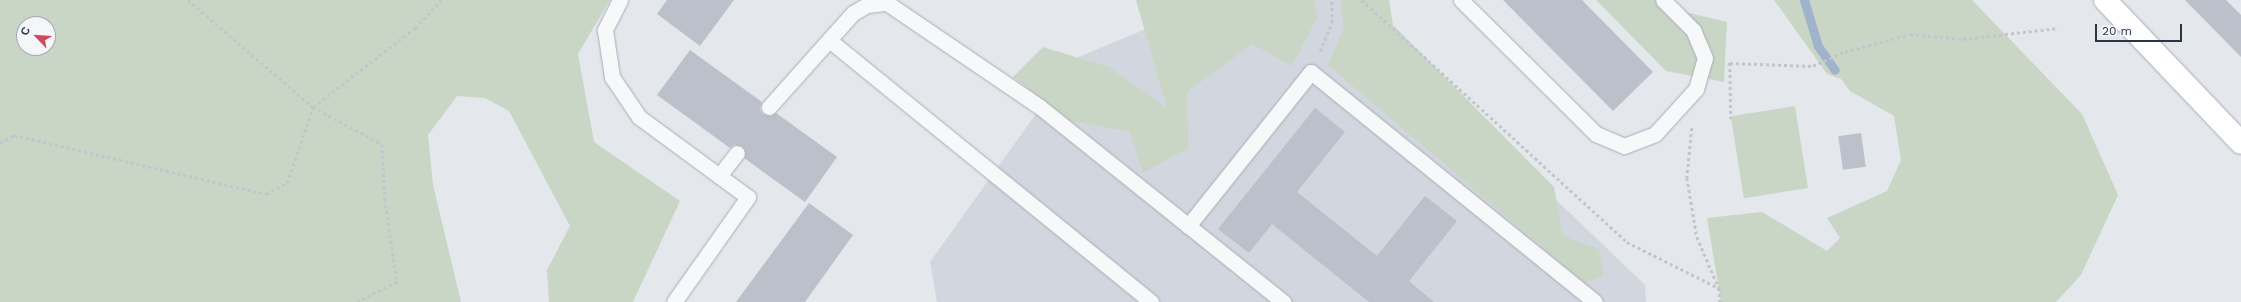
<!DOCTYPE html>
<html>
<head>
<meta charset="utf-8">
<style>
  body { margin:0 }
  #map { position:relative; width:2241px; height:302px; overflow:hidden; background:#e4e7ec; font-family:"Work Sans",sans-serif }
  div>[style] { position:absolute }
  .built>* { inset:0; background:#d2d6de }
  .green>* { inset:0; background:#c9d6c5; transform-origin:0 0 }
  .stream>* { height:9px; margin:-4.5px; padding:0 4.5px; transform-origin:4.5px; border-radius:4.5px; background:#9fb4cc }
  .building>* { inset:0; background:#bbc0ca; transform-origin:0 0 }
  .path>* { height:2.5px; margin-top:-1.25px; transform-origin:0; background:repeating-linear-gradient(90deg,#c2c5cb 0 3px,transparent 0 6px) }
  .roads { filter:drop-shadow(0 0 1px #a9aeb7) drop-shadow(0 0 1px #a9aeb7) }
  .lane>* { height:15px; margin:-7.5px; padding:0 7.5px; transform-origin:7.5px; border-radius:7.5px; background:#f7f8fa }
  .secondary>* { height:22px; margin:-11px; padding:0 11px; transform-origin:11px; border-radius:11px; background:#fff }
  span { translate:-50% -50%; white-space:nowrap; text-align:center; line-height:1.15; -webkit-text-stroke:3px #f4f6f9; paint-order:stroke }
  .north { position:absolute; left:16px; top:16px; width:40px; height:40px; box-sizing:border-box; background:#f4f6f9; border:1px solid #a4a8b1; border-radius:50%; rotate:295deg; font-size:11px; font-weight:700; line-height:16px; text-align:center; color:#2b3445 }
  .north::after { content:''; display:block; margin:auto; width:14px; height:18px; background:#d1495b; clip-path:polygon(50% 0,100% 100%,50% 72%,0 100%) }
  .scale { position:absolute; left:2095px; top:24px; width:87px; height:18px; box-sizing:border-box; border:2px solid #2b3445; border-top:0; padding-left:5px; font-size:12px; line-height:14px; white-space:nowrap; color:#2b3445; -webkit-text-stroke:3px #f4f6f9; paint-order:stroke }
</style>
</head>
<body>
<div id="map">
  <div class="built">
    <i style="clip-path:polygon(1216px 0,1348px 0,1645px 285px,1646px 302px,937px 302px,930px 262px,1076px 58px)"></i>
  </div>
  <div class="green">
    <i style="clip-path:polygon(evenodd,0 0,610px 0,578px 54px,594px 142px,680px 201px,633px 302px,549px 302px,547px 270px,570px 226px,509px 111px,485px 98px,457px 96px,428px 135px,433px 185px,461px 302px,0 302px,0 0,24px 24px,48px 24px,48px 48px,24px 48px,24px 24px)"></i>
    <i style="clip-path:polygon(1136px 0,1315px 0,1317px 18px,1292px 66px,1252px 44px,1187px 92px,1188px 148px,1143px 173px,1130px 132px,1068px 120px,1013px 77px,1043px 47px,1109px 67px,1167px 108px)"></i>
    <i style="clip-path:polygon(1340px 0,1389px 0,1393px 25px,1554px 187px,1563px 236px,1599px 249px,1603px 276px,1584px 283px,1328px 65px,1344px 28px)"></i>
    <i style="clip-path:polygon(1596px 0,1675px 0,1672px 9px,1727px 22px,1724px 82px,1666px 71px)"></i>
    <i style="clip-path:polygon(1774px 0,1972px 0,2082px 114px,2118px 195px,2081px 275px,2056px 302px,1721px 302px,1707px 218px,1762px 212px,1827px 251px,1840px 238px,1827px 218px,1887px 191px,1901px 160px,1894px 116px,1850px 91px,1841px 79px,1827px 74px)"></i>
    <i style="left:1795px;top:106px;width:83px;height:65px;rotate:81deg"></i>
  </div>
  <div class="stream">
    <i style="left:1804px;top:0;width:48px;rotate:73.1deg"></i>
    <i style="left:1818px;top:46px;width:29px;rotate:55deg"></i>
  </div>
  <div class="building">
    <i style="clip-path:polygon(667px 0,734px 0,700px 46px,657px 14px)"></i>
    <i style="clip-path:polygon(1503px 0,1582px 0,1653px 72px,1613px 111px)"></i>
    <i style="clip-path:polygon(2185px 0,2226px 0,2241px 15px,2241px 57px)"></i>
    <i style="clip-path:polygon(690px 50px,762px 102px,760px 109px,763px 114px,771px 116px,776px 113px,837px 157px,805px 202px,744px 158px,745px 150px,742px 146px,734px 145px,730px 148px,657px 95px)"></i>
    <i style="clip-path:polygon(1315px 108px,1345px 132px,1297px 192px,1377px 256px,1425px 196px,1457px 221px,1409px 281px,1434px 302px,1369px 302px,1272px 224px,1249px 253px,1218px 229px)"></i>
    <i style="left:1861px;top:133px;width:34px;height:23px;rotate:82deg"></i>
    <i style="clip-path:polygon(809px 203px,853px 235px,805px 302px,736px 302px)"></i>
  </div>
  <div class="path">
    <i style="left:188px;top:0;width:165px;rotate:40.6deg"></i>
    <i style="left:313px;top:107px;width:78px;rotate:28.2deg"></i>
    <i style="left:382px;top:144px;width:55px;rotate:86.9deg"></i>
    <i style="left:385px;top:199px;width:84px;rotate:81.8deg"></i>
    <i style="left:397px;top:282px;width:44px;rotate:152.9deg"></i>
    <i style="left:1362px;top:0;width:359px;rotate:42.4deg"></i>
    <i style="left:1627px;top:242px;width:103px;rotate:26.6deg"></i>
    <i style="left:1320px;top:51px;width:30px;rotate:-67deg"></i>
    <i style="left:1332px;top:23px;width:23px;rotate:-92deg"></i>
    <i style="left:1730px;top:63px;width:56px;rotate:89deg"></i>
    <i style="left:1728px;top:65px;width:3px;rotate:-45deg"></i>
    <i style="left:1730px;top:63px;width:83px;rotate:2.1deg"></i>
    <i style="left:1813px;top:66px;width:35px;rotate:-24deg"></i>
    <i style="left:1845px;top:52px;width:67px;rotate:-15.5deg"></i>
    <i style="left:1910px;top:34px;width:53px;rotate:5.4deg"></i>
    <i style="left:1963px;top:39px;width:96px;rotate:-6.6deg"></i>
    <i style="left:1692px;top:128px;width:50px;rotate:95.7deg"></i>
    <i style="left:1687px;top:178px;width:60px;rotate:80.4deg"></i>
    <i style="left:1697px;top:237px;width:56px;rotate:66.7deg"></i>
    <i style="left:1719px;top:288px;width:14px;rotate:86deg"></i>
    <i style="left:0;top:143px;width:16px;rotate:-30deg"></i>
    <i style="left:14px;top:135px;width:259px;rotate:13.2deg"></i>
    <i style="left:266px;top:194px;width:24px;rotate:-28deg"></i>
    <i style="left:287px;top:183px;width:80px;rotate:-71.1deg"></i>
    <i style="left:313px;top:107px;width:129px;rotate:-37.8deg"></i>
    <i style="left:415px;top:28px;width:38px;rotate:-47deg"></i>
  </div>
  <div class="roads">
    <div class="lane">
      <i style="left:620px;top:0;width:34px;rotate:117deg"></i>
      <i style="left:605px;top:30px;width:48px;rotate:81.5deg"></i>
      <i style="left:612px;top:77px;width:48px;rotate:56deg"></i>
      <i style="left:639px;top:117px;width:135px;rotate:36.3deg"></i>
      <i style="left:748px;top:197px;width:128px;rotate:125.2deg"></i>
      <i style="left:1461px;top:0;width:190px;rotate:44.8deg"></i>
      <i style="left:1596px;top:134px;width:30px;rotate:23deg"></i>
      <i style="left:1624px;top:146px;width:33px;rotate:-21deg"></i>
      <i style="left:1655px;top:134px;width:61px;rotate:-47.7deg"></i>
      <i style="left:1696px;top:89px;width:32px;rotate:-74deg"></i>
      <i style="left:1705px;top:58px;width:30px;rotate:-113deg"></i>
      <i style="left:1693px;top:30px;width:42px;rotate:-135deg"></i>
      <i style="left:829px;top:40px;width:415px;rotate:39.1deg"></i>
      <i style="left:769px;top:107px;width:126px;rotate:-48.2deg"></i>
      <i style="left:853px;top:13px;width:16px;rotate:-30deg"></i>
      <i style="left:867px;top:5px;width:20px;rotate:-6deg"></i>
      <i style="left:887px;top:3px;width:185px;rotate:34.2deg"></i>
      <i style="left:1040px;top:107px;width:312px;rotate:38.7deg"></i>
      <i style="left:719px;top:176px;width:29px;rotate:-52deg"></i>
      <i style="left:1188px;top:226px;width:197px;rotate:-51.4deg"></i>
      <i style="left:1311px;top:72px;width:365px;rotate:39deg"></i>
    </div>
    <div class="secondary">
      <i style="left:2105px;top:0;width:197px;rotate:46.4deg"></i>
    </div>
  </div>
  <div class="north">С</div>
  <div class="scale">20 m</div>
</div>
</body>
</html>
